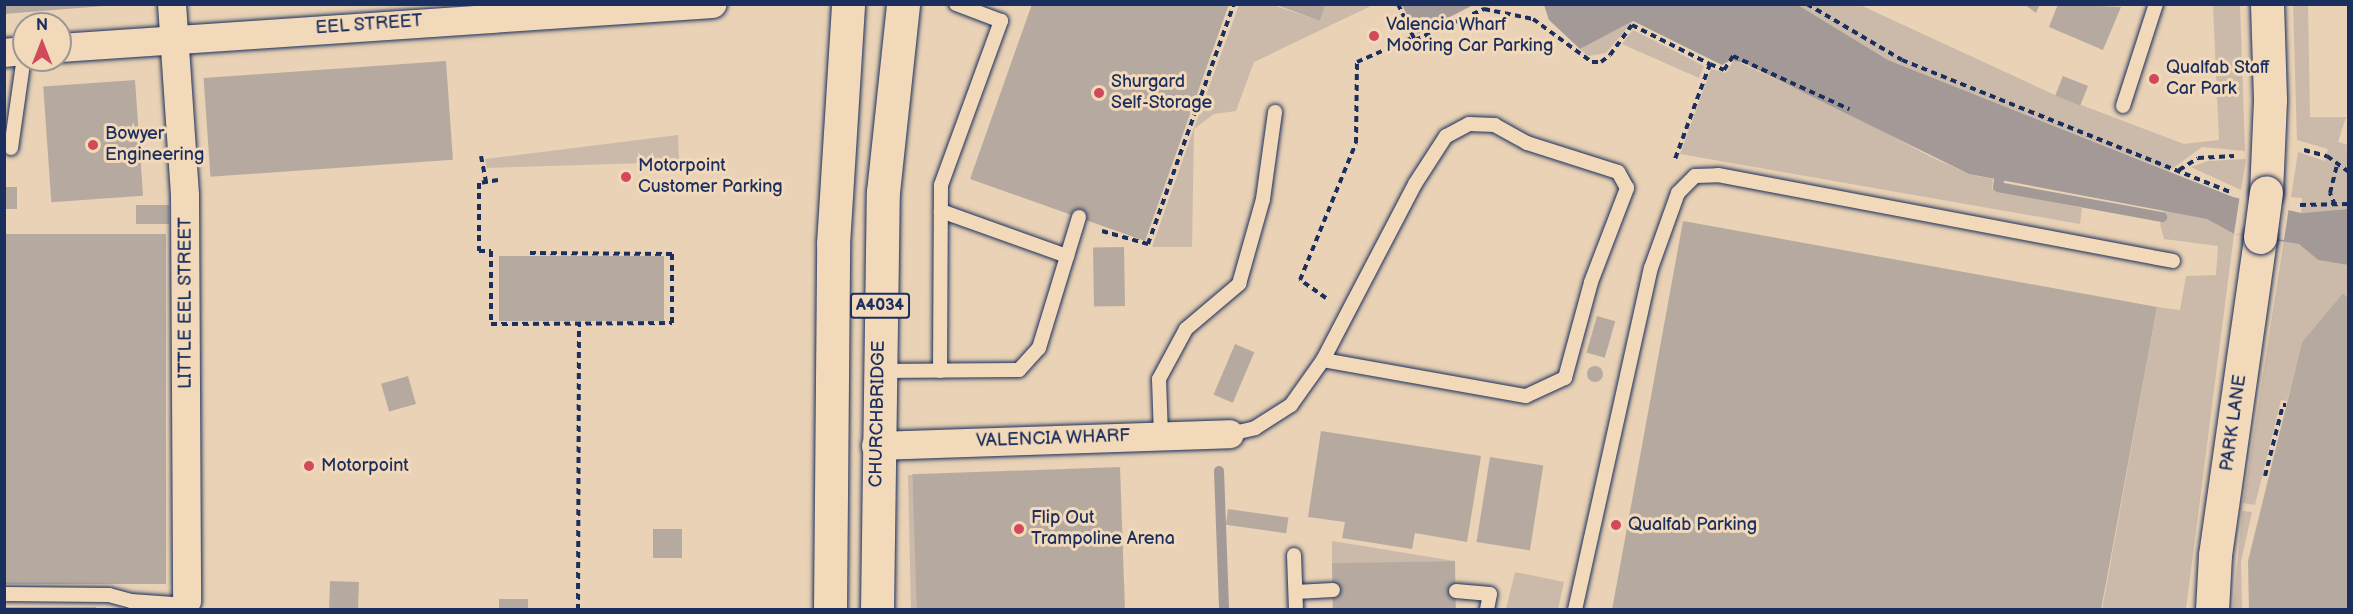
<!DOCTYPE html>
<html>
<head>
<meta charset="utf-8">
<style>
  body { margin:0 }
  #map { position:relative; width:2353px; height:614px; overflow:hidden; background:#e9d2b5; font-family:"Balsamiq Sans",sans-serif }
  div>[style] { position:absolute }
  .green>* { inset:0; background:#cbbaa9 }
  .water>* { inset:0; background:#a39a97 }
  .pier>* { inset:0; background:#e9d2b5 }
  .stream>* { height:10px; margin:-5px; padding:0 5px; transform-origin:5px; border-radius:5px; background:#a39a97 }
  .building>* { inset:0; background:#b6aaa0; transform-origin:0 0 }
  .round { border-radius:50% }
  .path>* { height:4px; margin-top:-2px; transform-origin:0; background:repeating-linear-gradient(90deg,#1b2f5e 0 6px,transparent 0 10.5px) }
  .roads { filter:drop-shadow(0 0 2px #1b2f5e) drop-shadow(0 0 2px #1b2f5e) }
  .service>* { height:14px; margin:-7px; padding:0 7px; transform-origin:7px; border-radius:7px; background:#f2d9b9 }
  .minor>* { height:28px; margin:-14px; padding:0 14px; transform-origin:14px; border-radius:14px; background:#f2d9b9 }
  .secondary>* { height:33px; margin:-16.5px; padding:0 16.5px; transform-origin:16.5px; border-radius:16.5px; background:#f2d9b9 }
  .primary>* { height:33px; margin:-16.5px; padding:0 16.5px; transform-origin:16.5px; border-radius:16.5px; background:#f2d9b9 }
  .bridges { filter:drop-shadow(0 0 2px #1b2f5e) drop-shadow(0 0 2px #1b2f5e) }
  .secondary-bridge>* { height:33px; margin:-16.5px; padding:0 16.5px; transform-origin:16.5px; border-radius:16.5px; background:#f2d9b9 }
  .dots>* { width:16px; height:16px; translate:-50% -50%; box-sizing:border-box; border:3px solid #f2d9b9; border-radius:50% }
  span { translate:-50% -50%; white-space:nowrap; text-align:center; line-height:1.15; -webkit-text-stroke:6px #f2d9b9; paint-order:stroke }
  .shield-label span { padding:2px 4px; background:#f2d9b9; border:2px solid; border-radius:4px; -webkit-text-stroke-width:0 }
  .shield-label { font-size:16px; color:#1b2f5e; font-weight:700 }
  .street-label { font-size:18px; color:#1b2f5e }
  .poi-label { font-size:18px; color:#1b2f5e }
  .left { translate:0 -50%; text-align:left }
  .frame { position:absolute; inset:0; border:6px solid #1b2f5e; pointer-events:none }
  .north { position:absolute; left:12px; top:12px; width:60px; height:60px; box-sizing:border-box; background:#f2d9b9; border:2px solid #9c9595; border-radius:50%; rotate:0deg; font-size:16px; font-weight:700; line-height:24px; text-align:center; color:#1b2f5e }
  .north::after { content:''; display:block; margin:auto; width:21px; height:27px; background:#d1495b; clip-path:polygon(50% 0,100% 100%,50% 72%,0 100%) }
</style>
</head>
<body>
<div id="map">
  <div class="green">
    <i style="clip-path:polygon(1239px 5px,1273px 5px,1320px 21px,1326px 5px,1373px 5px,1254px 62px,1236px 111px,1214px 114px,1194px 129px,1192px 247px,1152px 247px,1194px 128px)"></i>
    <i style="clip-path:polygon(1798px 5px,1860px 5px,2055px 95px,2184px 144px,2219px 140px,2213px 5px,2240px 5px,2245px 151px,2202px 147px,2169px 171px,1888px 60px)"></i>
    <i style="clip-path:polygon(2293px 5px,2308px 5px,2310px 117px,2346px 117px,2338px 142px,2348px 145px,2348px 209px,2301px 213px,2302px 198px,2291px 197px,2298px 152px,2325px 161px,2328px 149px,2297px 140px)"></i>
    <i style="clip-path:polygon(1633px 21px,1606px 53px,1588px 56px,1580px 49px)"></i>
    <i style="clip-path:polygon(1633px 30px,1704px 66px,1699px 78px,1622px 44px)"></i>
    <i style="clip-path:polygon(1734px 60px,1853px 115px,1929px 156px,1969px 174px,1993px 179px,1992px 189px,2082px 208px,2080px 224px,1680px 154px,1711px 69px,1726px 73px)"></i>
    <i style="clip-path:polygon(678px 135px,679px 162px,487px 168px,485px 159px)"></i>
    <i style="clip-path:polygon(2246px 159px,2241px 190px,2191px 167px,2208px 161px)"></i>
    <i style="clip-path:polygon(2164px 210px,2207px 219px,2234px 234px,2186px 609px,2102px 610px,2157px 307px,2180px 310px,2186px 276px,2216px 275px,2218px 246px,2164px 239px,2160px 224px)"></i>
    <i style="clip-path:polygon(2284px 240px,2299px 244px,2318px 260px,2348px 265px,2348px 298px,2343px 293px,2302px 342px,2287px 401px,2281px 400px,2255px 505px,2243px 503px)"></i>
    <i style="clip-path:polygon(908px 475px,912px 475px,918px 609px,911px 609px)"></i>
    <i style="clip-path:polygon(2242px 511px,2252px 512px,2241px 562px,2242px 609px,2233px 609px)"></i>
    <i style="clip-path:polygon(1332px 541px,1455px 561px,1332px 564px)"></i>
    <i style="clip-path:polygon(1515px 572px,1564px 582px,1558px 609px,1506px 609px)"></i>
  </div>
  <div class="water">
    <i style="clip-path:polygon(1402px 5px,1473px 5px,1417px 34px)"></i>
    <i style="clip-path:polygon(1544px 5px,1798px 5px,1888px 60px,2233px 197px,2301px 213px,2348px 209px,2348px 265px,2318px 260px,2299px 244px,2234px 234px,2207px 219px,1969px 174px,1744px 63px,1731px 60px,1722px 65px,1633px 21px,1580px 49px,1549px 20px)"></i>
  </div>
  <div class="pier">
    <i style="clip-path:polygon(2240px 195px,2289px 207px,2284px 240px,2234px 234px)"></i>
  </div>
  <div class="stream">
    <i style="left:2001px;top:168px;width:19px;rotate:99deg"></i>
    <i style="left:1998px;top:187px;width:167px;rotate:10.4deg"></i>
    <i style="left:1219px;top:471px;width:139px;rotate:87.9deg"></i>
  </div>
  <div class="building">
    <i style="clip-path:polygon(4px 4px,104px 4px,104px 6px,4px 14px)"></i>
    <i style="clip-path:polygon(1032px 4px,1229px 4px,1145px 241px,970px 179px)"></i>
    <i style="clip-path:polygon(1274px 4px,1326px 4px,1320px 21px)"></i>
    <i style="clip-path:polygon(2024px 4px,2040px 4px,2036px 13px)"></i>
    <i style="clip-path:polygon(2058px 4px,2121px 7px,2103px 50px,2049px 27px)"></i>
    <i style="left:446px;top:61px;width:99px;height:243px;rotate:86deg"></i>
    <i style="left:2063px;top:76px;width:27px;height:21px;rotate:22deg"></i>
    <i style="left:135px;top:80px;width:116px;height:92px;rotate:86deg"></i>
    <i style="left:4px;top:187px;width:13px;height:22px"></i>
    <i style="left:136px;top:205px;width:33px;height:19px"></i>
    <i style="clip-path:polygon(1683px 221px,2157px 307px,2101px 610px,1612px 610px)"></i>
    <i style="left:4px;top:234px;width:162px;height:350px"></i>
    <i style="left:1124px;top:247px;width:59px;height:31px;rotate:89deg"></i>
    <i style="left:499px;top:256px;width:165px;height:65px"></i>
    <i style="clip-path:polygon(2343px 293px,2348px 298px,2348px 610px,2249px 610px,2248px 561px,2302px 342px)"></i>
    <i style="left:1597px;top:316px;width:19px;height:38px;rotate:16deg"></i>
    <i style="left:1235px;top:344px;width:21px;height:55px;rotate:23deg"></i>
    <i class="round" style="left:1587px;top:366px;width:16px;height:16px"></i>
    <i style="left:408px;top:376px;width:29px;height:28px;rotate:74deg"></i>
    <i style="clip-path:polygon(1321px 431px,1481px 456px,1467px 542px,1415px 533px,1412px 549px,1342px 538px,1345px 522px,1308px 517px)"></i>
    <i style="left:1490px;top:457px;width:54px;height:86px;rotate:9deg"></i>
    <i style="left:1120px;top:467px;width:143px;height:208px;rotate:88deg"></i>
    <i style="left:1228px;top:509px;width:61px;height:16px;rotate:8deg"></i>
    <i style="left:682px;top:529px;width:29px;height:29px;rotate:90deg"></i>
    <i style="left:1455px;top:561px;width:49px;height:123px;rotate:89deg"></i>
    <i style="left:330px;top:581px;width:29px;height:28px;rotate:2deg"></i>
    <i style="left:528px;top:599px;width:11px;height:29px;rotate:90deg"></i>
    <i style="left:4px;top:607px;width:92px;height:3px"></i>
  </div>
  <div class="path">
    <i style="left:1398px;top:4px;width:40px;rotate:65deg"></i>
    <i style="left:1415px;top:40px;width:76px;rotate:-24.2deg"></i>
    <i style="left:1484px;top:9px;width:50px;rotate:11.5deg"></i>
    <i style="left:1533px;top:19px;width:73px;rotate:36.1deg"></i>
    <i style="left:1592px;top:62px;width:9px"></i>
    <i style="left:1601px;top:62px;width:11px;rotate:-38deg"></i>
    <i style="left:1610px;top:55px;width:37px;rotate:-54deg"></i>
    <i style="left:1632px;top:25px;width:87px;rotate:26.6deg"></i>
    <i style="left:1710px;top:64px;width:101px;rotate:110.2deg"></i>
    <i style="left:1807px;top:4px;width:110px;rotate:30.5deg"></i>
    <i style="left:1902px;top:60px;width:354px;rotate:21.9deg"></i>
    <i style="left:1710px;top:64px;width:15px;rotate:23deg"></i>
    <i style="left:1724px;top:70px;width:17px;rotate:-57deg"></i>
    <i style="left:1733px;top:56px;width:128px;rotate:24.6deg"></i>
    <i style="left:2304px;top:150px;width:24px;rotate:15deg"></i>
    <i style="left:2327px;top:156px;width:26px;rotate:36deg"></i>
    <i style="left:481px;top:156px;width:26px;rotate:79deg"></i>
    <i style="left:2179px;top:170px;width:22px;rotate:-32deg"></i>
    <i style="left:2198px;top:158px;width:36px;rotate:-3deg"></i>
    <i style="left:498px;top:180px;width:19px;rotate:171deg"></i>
    <i style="left:479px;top:183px;width:68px;rotate:90deg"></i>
    <i style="left:479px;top:251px;width:12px"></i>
    <i style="left:491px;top:251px;width:73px;rotate:90deg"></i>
    <i style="left:491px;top:324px;width:181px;rotate:-0.3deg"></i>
    <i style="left:672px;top:323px;width:69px;rotate:-90deg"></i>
    <i style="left:672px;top:254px;width:142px;rotate:-179.6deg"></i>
    <i style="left:2300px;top:205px;width:48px;rotate:-1.2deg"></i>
    <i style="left:2335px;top:205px;width:13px;rotate:-113deg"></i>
    <i style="left:2330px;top:193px;width:30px;rotate:-76deg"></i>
    <i style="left:1102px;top:231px;width:48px;rotate:15.8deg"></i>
    <i style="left:1148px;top:244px;width:255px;rotate:-70.3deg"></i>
    <i style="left:1326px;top:298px;width:32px;rotate:-145deg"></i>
    <i style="left:1300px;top:280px;width:148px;rotate:-67.8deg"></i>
    <i style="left:1356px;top:143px;width:81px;rotate:-89.3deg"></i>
    <i style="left:1357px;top:62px;width:62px;rotate:-23.7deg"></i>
    <i style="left:2265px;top:476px;width:73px;rotate:-75.8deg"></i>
    <i style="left:2283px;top:405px;width:3px"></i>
    <i style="left:578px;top:610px;width:288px;rotate:-89.8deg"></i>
  </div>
  <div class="roads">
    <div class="service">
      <i style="left:2123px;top:106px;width:107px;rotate:-72.1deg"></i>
      <i style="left:11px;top:148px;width:92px;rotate:-81.9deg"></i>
      <i style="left:941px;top:211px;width:134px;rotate:19.7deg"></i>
      <i style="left:879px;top:371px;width:140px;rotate:-0.4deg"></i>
      <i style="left:1019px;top:370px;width:30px;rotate:-48deg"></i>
      <i style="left:1039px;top:348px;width:137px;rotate:-73deg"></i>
      <i style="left:940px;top:371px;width:186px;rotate:-89.7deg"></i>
      <i style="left:941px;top:185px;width:175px;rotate:-69.9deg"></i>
      <i style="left:1001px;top:21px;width:48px;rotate:-159.3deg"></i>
      <i style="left:1230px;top:434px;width:26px;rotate:-13deg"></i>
      <i style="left:1255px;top:428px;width:43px;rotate:-32.6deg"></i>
      <i style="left:1291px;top:405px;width:55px;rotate:-54.6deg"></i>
      <i style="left:1323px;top:360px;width:206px;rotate:10.1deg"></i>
      <i style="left:1526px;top:396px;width:43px;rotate:-24.8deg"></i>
      <i style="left:1565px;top:378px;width:99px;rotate:-74.8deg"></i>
      <i style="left:1591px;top:282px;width:101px;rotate:-69deg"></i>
      <i style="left:1627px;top:188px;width:18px;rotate:-119deg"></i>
      <i style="left:1618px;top:172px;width:96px;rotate:-162.3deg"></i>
      <i style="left:1527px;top:143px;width:37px;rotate:-151deg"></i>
      <i style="left:1495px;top:125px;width:26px;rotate:-178deg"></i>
      <i style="left:1469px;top:124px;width:26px;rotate:152deg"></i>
      <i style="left:1446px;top:136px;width:57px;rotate:122.9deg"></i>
      <i style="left:1415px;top:184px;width:199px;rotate:117.6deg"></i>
      <i style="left:1161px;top:436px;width:57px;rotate:-92deg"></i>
      <i style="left:1159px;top:379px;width:57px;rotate:-61.6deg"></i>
      <i style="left:1186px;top:329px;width:70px;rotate:-40.3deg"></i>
      <i style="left:1239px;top:284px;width:88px;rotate:-74.2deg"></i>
      <i style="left:1263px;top:199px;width:88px;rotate:-82.1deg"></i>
      <i style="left:1294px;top:555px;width:55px;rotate:87.9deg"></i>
      <i style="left:1456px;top:591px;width:34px;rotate:5deg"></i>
      <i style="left:1490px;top:594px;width:16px;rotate:101deg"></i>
      <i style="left:1296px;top:592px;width:37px;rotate:-3deg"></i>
      <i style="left:4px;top:594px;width:105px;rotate:0.5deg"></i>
      <i style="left:109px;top:595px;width:23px;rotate:15deg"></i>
      <i style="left:131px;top:601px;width:56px;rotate:4.1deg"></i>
      <i style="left:1575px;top:610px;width:350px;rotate:-77.5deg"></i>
      <i style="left:1651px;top:268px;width:80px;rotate:-70.2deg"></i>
      <i style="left:1678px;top:193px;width:24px;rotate:-45deg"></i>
      <i style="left:1695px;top:176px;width:23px;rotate:-2deg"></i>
      <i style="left:1718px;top:175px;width:463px;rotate:10.7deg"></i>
    </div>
    <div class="minor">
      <i style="left:172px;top:4px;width:192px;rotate:86.1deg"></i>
      <i style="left:185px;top:196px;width:405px;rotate:89.7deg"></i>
      <i style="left:60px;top:48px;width:654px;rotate:-3.85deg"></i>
      <i style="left:4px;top:53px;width:20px;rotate:-6deg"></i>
      <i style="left:876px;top:446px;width:354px;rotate:-1.9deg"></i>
    </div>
    <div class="secondary">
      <i style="left:2266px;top:192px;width:93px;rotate:-87.5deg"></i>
      <i style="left:2270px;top:99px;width:95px;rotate:-91.8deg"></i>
      <i style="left:2212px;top:610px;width:55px;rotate:-86.9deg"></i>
      <i style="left:2215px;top:555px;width:321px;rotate:-81.9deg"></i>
    </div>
    <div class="primary">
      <i style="left:830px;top:610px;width:366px;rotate:-89.5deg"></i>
      <i style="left:833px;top:244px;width:240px;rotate:-86.4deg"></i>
      <i style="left:877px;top:610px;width:418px;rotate:-89.2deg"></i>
      <i style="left:883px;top:192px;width:189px;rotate:-83.9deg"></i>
    </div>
  </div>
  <div class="bridges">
    <div class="secondary-bridge">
      <i style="left:2260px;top:237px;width:45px;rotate:-82.4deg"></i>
    </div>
  </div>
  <div class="dots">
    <i style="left:1374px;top:36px;background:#d1495b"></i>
    <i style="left:2154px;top:79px;background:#d1495b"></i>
    <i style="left:1099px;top:93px;background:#d1495b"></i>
    <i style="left:93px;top:145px;background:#d1495b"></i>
    <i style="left:626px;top:177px;background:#d1495b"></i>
    <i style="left:309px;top:466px;background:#d1495b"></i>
    <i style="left:1616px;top:525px;background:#d1495b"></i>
    <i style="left:1019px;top:529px;background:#d1495b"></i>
  </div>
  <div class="shield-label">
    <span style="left:880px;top:306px">A4034</span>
  </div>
  <div class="street-label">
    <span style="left:369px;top:25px;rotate:-4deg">EEL STREET</span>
    <span style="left:186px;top:303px;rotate:-90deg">LITTLE EEL STREET</span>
    <span style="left:878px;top:414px;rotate:-89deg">CHURCHBRIDGE</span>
    <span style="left:2234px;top:423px;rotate:-82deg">PARK LANE</span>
    <span style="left:1053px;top:439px;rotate:-2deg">VALENCIA WHARF</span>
  </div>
  <div class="poi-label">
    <span class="left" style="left:1386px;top:36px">Valencia Wharf<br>Mooring Car Parking</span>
    <span class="left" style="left:2166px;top:79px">Qualfab Staff<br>Car Park</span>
    <span class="left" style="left:1111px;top:93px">Shurgard<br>Self-Storage</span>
    <span class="left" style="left:105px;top:145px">Bowyer<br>Engineering</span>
    <span class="left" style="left:638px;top:177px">Motorpoint<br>Customer Parking</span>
    <span class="left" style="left:321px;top:466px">Motorpoint</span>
    <span class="left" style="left:1031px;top:529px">Flip Out<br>Trampoline Arena</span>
    <span class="left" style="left:1628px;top:525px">Qualfab Parking</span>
  </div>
  <div class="frame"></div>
  <div class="north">N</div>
</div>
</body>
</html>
